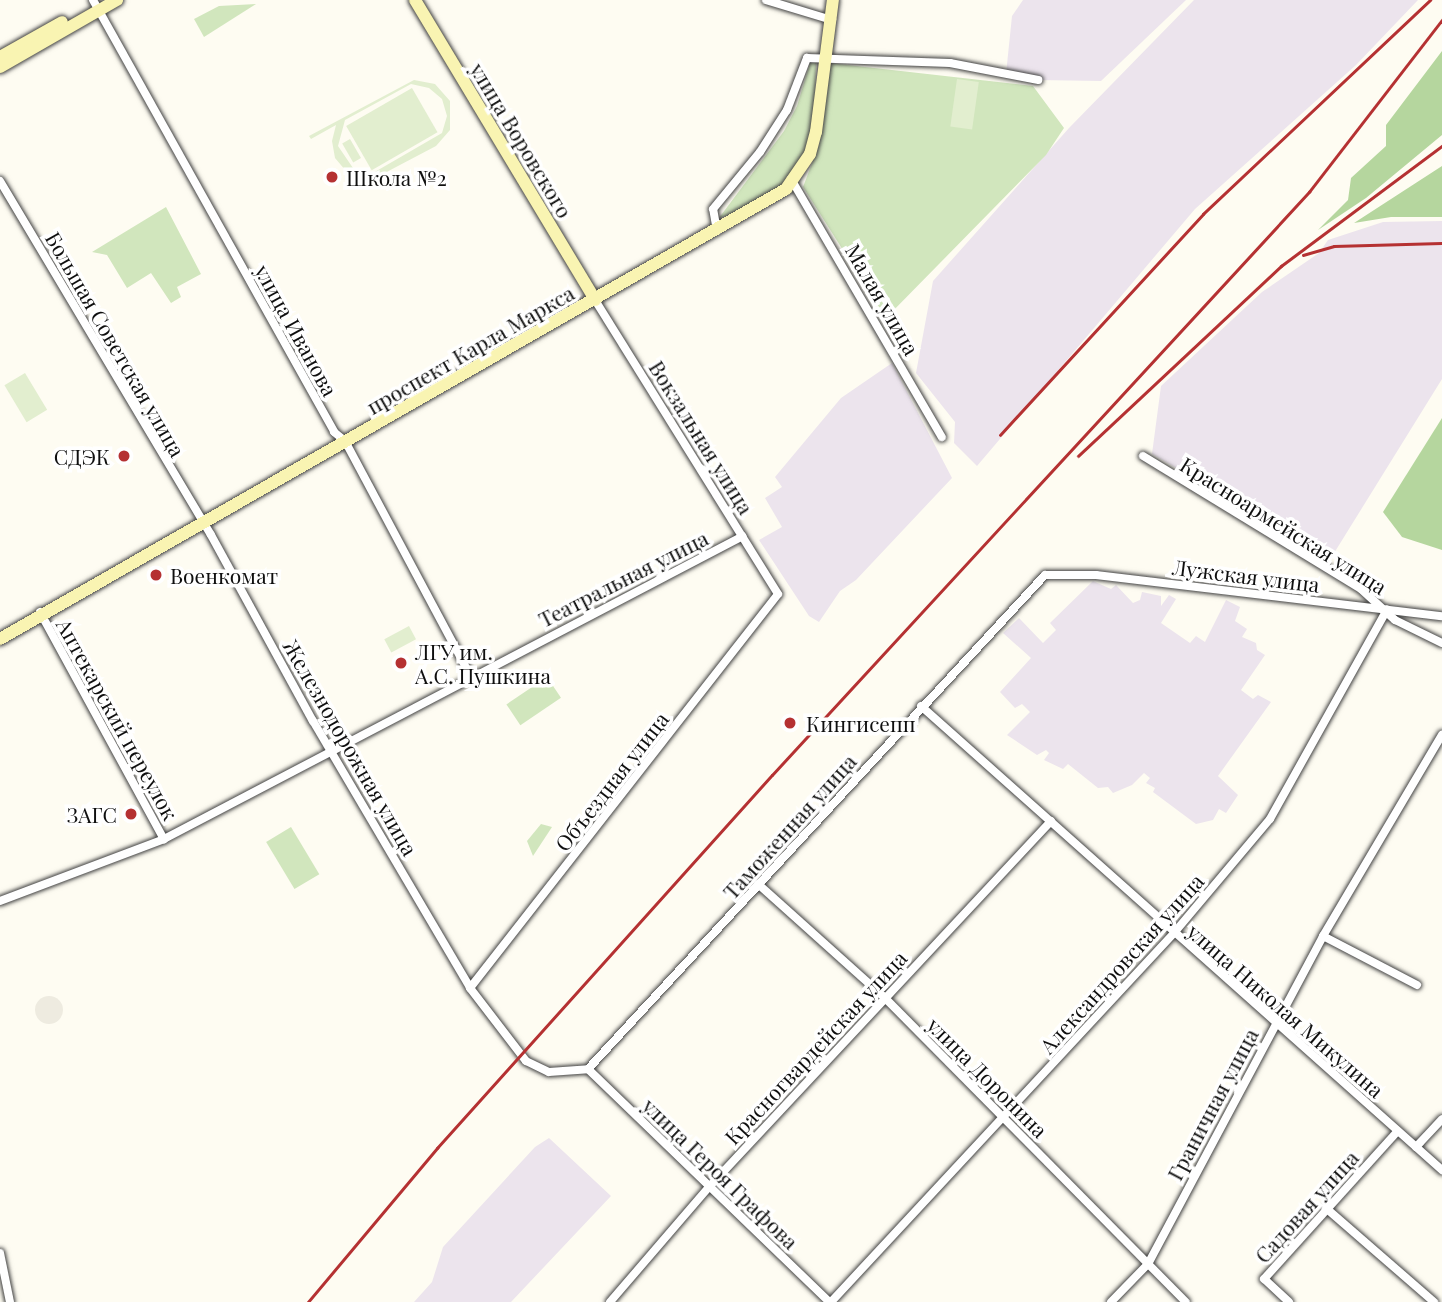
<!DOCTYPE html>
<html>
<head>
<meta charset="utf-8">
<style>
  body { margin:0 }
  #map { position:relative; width:1442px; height:1302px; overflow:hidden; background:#fefcf2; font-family:"Playfair Display",serif }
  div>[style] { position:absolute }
  .industrial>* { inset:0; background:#ece4ed }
  .green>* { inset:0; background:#d1e6bd; transform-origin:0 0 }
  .forest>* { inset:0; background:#b5d69e }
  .pitch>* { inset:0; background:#e2eecf; transform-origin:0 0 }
  .plaza>* { inset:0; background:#eeebe0 }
  .round { border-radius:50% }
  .roads { filter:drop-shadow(0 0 2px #424242) drop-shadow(0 0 2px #424242) }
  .street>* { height:8px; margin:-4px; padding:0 4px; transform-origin:4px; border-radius:4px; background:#fff }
  .secondary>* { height:12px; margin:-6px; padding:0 6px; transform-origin:6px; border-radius:6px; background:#f9f4b2 }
  .rail>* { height:2.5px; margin:-1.25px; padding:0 1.25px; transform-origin:1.25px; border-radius:1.25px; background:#b53132 }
  .dots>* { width:19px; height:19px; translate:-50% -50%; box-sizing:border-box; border:4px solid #fff; border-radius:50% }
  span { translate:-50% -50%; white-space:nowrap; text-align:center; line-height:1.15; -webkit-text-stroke:7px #fff; paint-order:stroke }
  .street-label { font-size:21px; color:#0f0f0f }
  .poi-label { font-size:21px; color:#0f0f0f }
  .left { translate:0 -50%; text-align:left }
  .right { translate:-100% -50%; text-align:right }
</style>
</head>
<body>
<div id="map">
  <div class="industrial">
    <i style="clip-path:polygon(1023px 0,1186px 0,1101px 81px,1038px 80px,1006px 74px,1012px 16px)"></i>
    <i style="clip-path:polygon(1194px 0,1418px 0,1356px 65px,1195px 209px,977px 466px,954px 443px,955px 422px,916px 373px,933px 281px,1069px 128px)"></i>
    <i style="clip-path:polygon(1442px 221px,1442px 379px,1331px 558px,1152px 454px,1161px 386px,1262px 292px,1319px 253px,1328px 240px,1383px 222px)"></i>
    <i style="clip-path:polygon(892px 363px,952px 478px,856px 580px,840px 591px,819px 622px,809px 616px,759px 540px,782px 527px,765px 498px,782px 487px,775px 477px,841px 398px)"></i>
    <i style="clip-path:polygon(1093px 581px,1111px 589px,1116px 585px,1133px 603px,1140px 600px,1142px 592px,1161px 596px,1161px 606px,1169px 595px,1176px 599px,1161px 623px,1190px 643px,1196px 636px,1205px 642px,1226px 600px,1240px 607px,1235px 621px,1247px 629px,1242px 637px,1256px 643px,1257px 650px,1265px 655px,1241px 690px,1253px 699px,1258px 695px,1271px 702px,1218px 776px,1238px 795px,1226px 813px,1219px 809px,1213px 820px,1196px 824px,1153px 792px,1155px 788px,1146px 783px,1150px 778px,1144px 773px,1132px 785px,1113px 793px,1108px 787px,1098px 788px,1068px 764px,1063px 769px,1044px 760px,1049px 753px,1046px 750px,1037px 755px,1007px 735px,1030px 712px,1022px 704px,1015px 708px,1000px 692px,1031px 658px,1003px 633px,1019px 618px,1043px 643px,1056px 630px,1050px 623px)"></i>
    <i style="clip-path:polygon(549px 1138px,611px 1196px,511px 1302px,414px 1302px,432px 1282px,443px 1247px,535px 1147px)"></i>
  </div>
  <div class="green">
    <i style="clip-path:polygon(256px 4px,204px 37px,194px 19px,219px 6px)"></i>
    <i style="clip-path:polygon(810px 63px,816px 63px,814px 129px,806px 153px,785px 186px,746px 210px,719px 218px,784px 131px,797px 106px)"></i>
    <i style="clip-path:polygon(830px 63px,1033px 86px,1064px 128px,1046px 155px,886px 318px,803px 187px,819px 145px)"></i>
    <i style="clip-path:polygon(166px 207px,201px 274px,177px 287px,181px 297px,171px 303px,151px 273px,127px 288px,107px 255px,92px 252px)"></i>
    <i style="left:547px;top:677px;width:25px;height:49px;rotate:56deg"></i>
    <i style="clip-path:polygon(541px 824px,552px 827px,533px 856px,527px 841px)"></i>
    <i style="left:291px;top:827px;width:55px;height:29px;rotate:59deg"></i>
  </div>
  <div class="forest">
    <i style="clip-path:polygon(1442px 51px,1442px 135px,1366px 198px,1318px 230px,1348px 200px,1351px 178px,1386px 146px,1386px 125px)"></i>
    <i style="clip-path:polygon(1442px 166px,1442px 217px,1391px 217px,1354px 223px)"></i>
    <i style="clip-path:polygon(1442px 418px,1442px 550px,1402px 537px,1383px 512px)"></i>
  </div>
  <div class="pitch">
    <i style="left:957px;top:79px;width:22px;height:48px;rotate:8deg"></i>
    <i style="clip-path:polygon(evenodd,414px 80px,435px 84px,450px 101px,450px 130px,436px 146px,379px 176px,362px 178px,346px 171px,335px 158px,332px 141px,336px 125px,311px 139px,309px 136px,414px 80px,411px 84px,429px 88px,442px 99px,447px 116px,442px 133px,373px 173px,353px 168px,338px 146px,345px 120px,411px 84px)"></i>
    <i style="left:412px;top:88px;width:51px;height:76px;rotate:60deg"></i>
    <i style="left:350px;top:139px;width:22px;height:9px;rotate:60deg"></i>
    <i style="left:25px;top:373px;width:43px;height:24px;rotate:59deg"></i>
    <i style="left:409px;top:626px;width:15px;height:28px;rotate:62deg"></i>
  </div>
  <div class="plaza">
    <i class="round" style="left:35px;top:996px;width:28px;height:28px"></i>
  </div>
  <div class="roads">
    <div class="street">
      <i style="left:93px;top:0;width:495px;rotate:60.8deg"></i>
      <i style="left:334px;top:432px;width:14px;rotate:39deg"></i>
      <i style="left:345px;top:441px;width:268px;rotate:61.9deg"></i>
      <i style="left:766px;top:0;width:69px;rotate:16.9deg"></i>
      <i style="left:791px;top:179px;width:299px;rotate:59.7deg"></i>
      <i style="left:0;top:181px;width:412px;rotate:59.2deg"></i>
      <i style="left:211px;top:535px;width:212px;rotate:61.3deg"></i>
      <i style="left:313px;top:721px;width:310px;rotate:59.5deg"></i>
      <i style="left:470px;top:988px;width:92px;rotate:52.5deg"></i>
      <i style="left:526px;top:1061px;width:25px;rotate:26deg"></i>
      <i style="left:549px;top:1072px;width:39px;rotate:-4deg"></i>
      <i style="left:717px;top:231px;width:22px;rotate:-100deg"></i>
      <i style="left:713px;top:209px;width:74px;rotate:-50.5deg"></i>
      <i style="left:760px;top:152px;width:50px;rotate:-57.3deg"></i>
      <i style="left:787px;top:110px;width:56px;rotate:-69deg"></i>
      <i style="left:807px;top:58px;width:143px;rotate:2deg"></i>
      <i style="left:950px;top:63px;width:90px;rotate:10.9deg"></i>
      <i style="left:1143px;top:456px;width:255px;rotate:31.4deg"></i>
      <i style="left:1361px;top:589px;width:46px;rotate:42.4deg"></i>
      <i style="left:1395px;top:620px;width:52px;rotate:26.1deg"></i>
      <i style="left:40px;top:612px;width:259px;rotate:61.4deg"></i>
      <i style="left:921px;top:706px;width:698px;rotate:41.69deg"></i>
      <i style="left:758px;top:884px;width:169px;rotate:41.9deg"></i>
      <i style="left:884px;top:997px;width:429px;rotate:45.3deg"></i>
      <i style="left:0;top:901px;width:175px;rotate:-20.7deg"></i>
      <i style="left:164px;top:839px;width:653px;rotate:-27.62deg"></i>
      <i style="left:1323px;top:936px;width:106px;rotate:27.5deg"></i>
      <i style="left:470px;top:988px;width:500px;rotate:-51.98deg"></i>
      <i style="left:778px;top:594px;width:346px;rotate:-121.9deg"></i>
      <i style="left:588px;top:1069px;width:673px;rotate:-47.23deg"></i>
      <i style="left:1045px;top:575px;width:51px"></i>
      <i style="left:1096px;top:575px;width:348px;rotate:6.8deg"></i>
      <i style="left:588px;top:1069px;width:335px;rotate:44deg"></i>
      <i style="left:1416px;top:1147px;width:38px;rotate:-47deg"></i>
      <i style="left:1327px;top:1209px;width:142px;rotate:41deg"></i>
      <i style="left:0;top:1253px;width:50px;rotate:78.5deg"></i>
      <i style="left:610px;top:1302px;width:152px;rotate:-49.3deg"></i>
      <i style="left:709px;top:1187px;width:501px;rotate:-46.94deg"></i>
      <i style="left:831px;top:1302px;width:504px;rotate:-47.09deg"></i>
      <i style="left:1174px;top:933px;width:149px;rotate:-49.9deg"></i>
      <i style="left:1270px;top:819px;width:240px;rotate:-60.8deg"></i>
      <i style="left:1111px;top:1302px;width:53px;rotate:-45.8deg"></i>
      <i style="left:1148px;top:1264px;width:372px;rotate:-61.9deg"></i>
      <i style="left:1323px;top:936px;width:234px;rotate:-59.4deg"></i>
      <i style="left:1289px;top:1302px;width:34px;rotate:-137deg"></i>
      <i style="left:1264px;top:1279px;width:198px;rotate:-47.9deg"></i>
    </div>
    <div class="secondary">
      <i style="left:415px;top:0;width:350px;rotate:59deg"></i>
      <i style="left:0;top:57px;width:71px;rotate:-29.4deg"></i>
      <i style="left:0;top:67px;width:135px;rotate:-29.8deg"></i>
      <i style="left:0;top:639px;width:906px;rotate:-29.79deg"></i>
      <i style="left:786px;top:189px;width:42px;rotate:-55.6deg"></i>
      <i style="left:810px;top:154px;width:23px;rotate:-75deg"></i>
      <i style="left:816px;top:132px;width:133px;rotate:-82.7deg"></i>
    </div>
  </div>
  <div class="rail">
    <i style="left:1303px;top:255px;width:32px;rotate:-16deg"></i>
    <i style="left:1334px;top:246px;width:108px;rotate:-1.6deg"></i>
    <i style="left:1000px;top:435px;width:300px;rotate:-47.4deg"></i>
    <i style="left:1203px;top:214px;width:312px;rotate:-43.3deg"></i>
    <i style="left:1078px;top:456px;width:278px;rotate:-43.1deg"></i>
    <i style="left:1281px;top:266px;width:201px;rotate:-36.7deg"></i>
    <i style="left:308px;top:1302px;width:201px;rotate:-50deg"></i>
    <i style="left:437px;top:1148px;width:501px;rotate:-48.07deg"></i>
    <i style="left:772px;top:775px;width:793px;rotate:-47.35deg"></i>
    <i style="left:1309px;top:192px;width:217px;rotate:-52.3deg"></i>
  </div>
  <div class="dots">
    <i style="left:332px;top:177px;background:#b53132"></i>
    <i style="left:124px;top:456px;background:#b53132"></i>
    <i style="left:156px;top:575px;background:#b53132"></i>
    <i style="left:401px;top:663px;background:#b53132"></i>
    <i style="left:790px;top:723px;background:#b53132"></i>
    <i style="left:131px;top:814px;background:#b53132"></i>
  </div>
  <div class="street-label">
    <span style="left:522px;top:140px;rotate:59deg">улица Воровского</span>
    <span style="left:883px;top:299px;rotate:60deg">Малая улица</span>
    <span style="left:297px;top:330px;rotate:61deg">улица Иванова</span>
    <span style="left:116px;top:344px;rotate:60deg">Большая Советская улица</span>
    <span style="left:470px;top:349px;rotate:-30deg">проспект Карла Маркса</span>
    <span style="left:702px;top:437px;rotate:58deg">Вокзальная улица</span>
    <span style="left:1284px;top:525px;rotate:32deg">Красноармейская улица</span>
    <span style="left:1246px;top:575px;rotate:7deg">Лужская улица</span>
    <span style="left:623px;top:578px;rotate:-27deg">Театральная улица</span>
    <span style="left:118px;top:719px;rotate:61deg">Аптекарский переулок</span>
    <span style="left:351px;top:747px;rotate:60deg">Железнодорожная улица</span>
    <span style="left:611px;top:781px;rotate:-52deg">Объездная улица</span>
    <span style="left:789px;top:826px;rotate:-48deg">Таможенная улица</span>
    <span style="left:1121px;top:963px;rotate:-48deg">Александровская улица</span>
    <span style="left:1286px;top:1010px;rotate:41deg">улица Николая Микулина</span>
    <span style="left:815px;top:1047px;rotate:-47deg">Красногвардейская улица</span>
    <span style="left:988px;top:1077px;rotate:45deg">улица Доронина</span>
    <span style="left:1212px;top:1104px;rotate:-62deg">Граничная улица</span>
    <span style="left:721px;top:1173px;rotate:44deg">улица Героя Графова</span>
    <span style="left:1306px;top:1206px;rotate:-48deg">Садовая улица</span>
  </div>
  <div class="poi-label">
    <span class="left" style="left:346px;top:177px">Школа №2</span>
    <span class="right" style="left:110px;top:456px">СДЭК</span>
    <span class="left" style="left:170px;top:575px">Военкомат</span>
    <span class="left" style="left:415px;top:663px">ЛГУ им.<br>А.С. Пушкина</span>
    <span class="left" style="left:806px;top:723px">Кингисепп</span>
    <span class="right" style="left:117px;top:814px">ЗАГС</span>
  </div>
</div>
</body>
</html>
